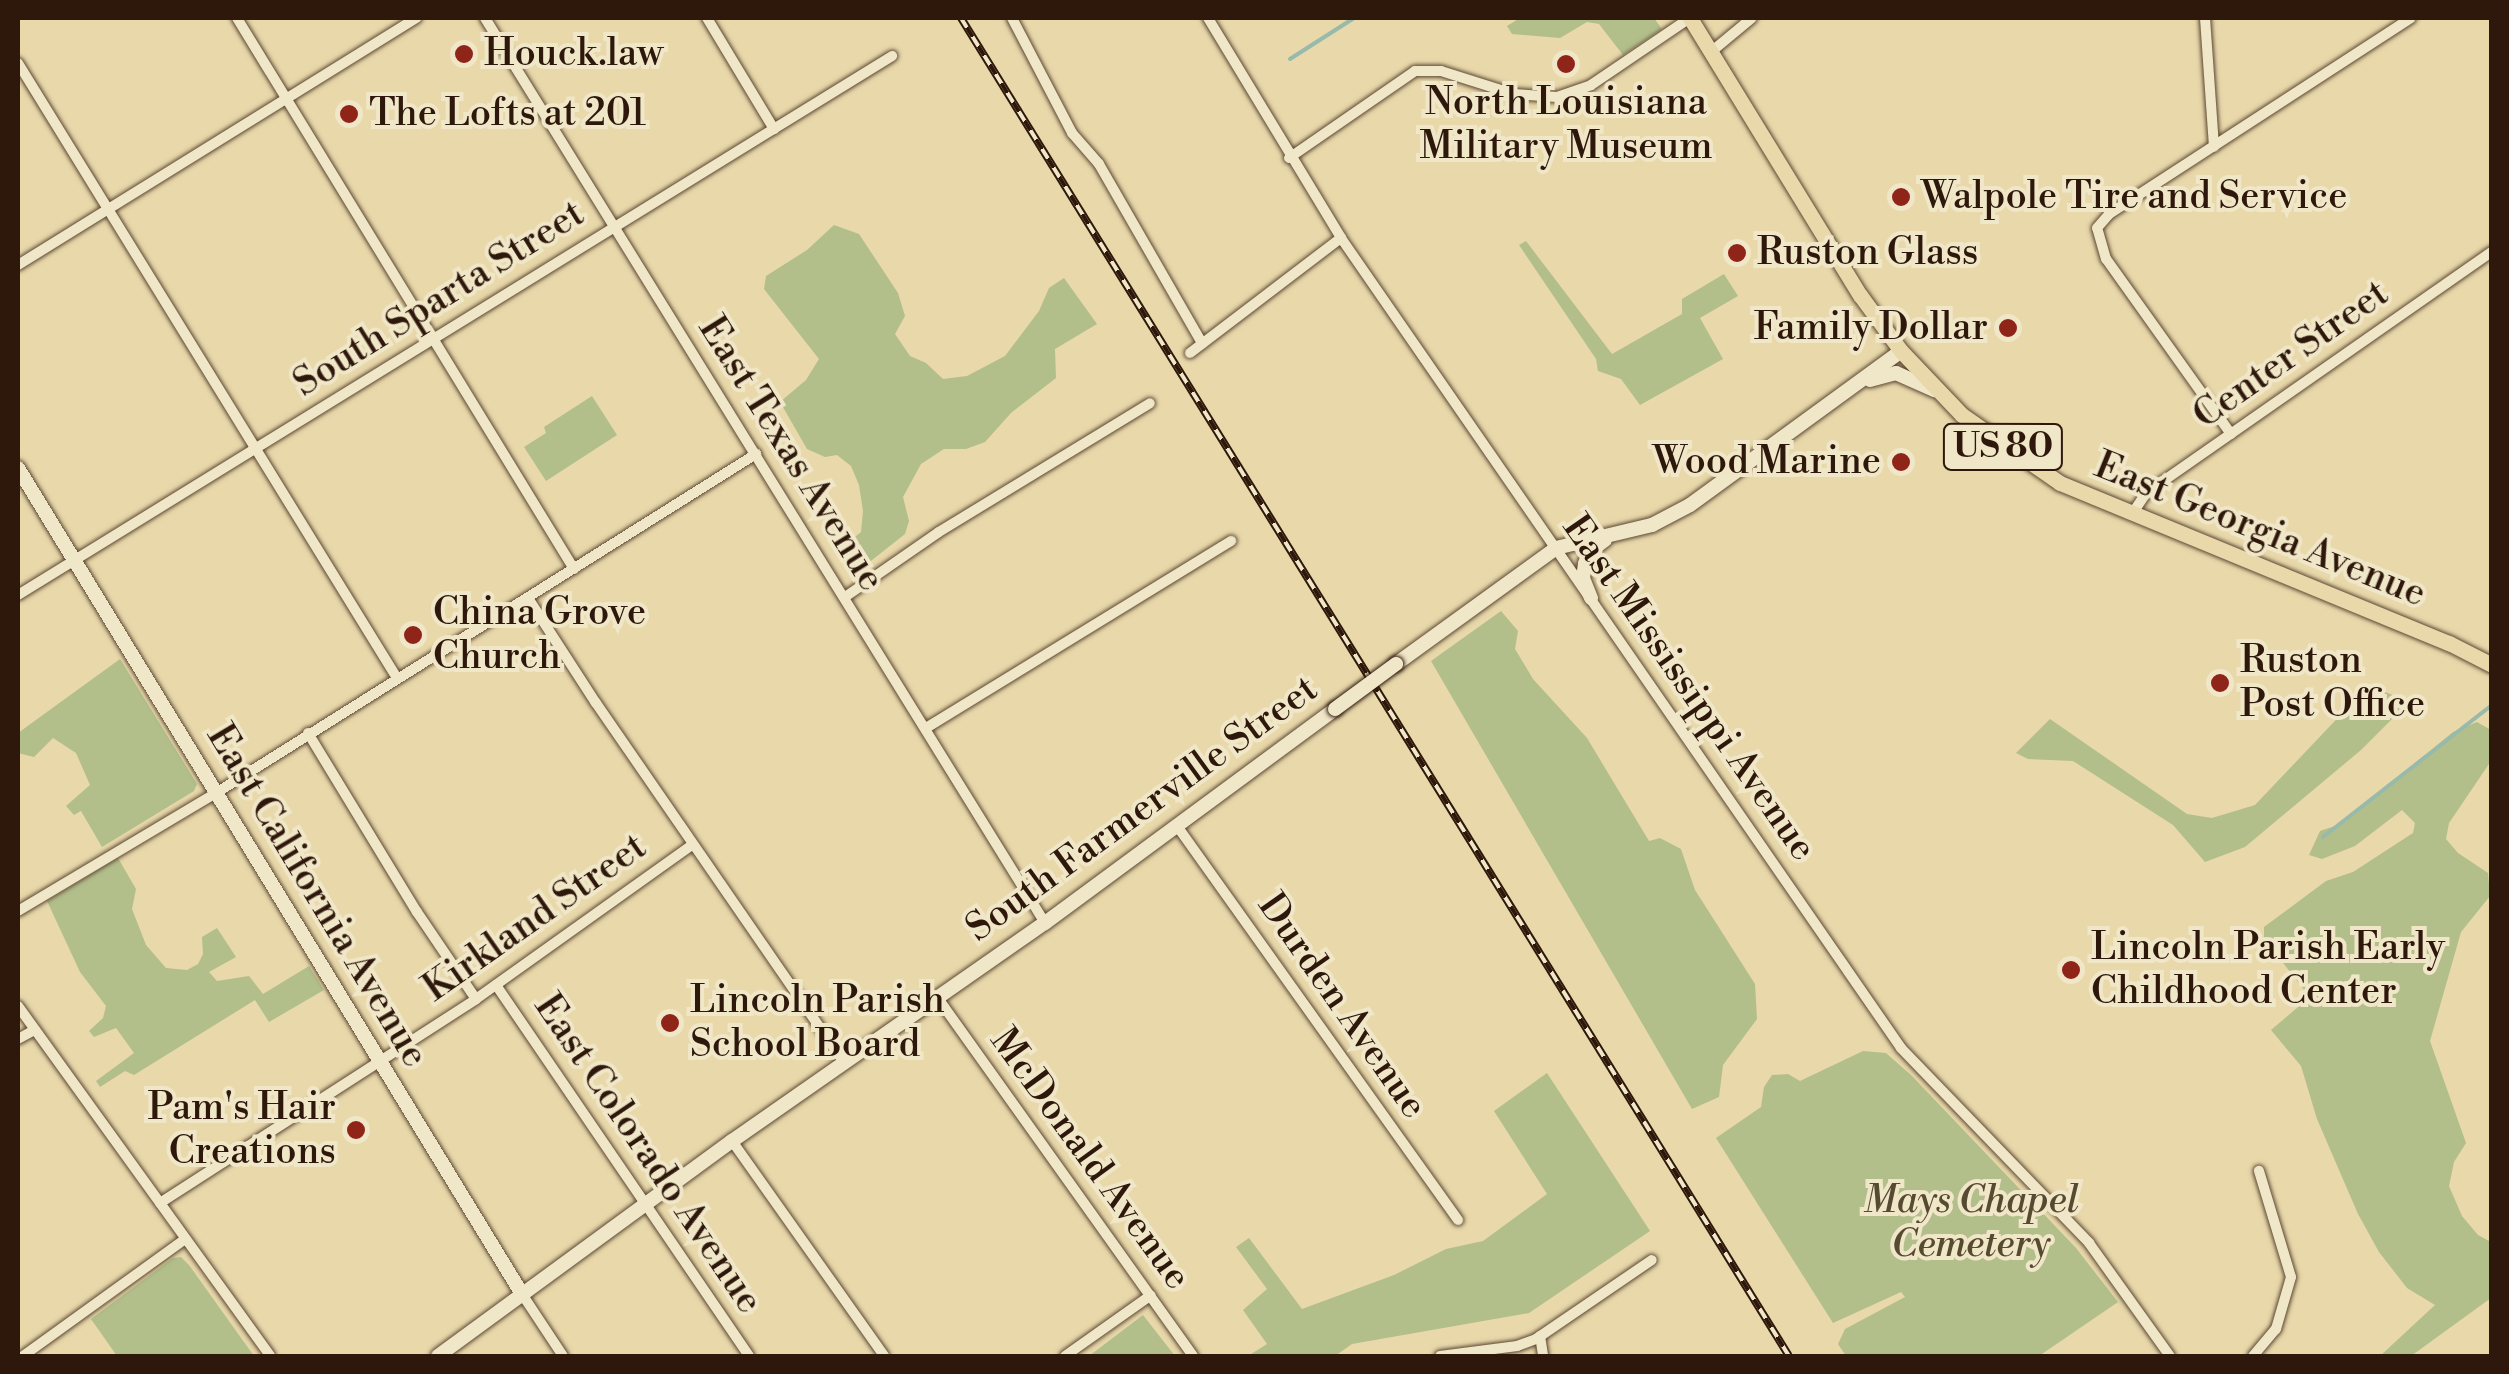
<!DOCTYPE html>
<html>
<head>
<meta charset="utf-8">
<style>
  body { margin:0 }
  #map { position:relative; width:2509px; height:1374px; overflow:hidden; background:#e8d8aa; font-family:"Libre Bodoni",serif }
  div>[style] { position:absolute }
  .green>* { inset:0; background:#b2bf8b }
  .stream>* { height:4px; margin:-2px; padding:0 2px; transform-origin:2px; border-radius:2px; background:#97baaa }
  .roads { filter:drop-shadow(0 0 2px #5c4833) drop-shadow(0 0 2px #5c4833) }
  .street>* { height:10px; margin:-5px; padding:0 5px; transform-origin:5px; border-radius:5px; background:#f0e6c8 }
  .secondary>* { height:14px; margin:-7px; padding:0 7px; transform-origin:7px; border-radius:7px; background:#f0e6c8 }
  .primary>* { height:15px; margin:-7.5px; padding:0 7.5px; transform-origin:7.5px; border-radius:7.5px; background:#e8d8aa }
  .rail>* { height:8px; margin-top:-4px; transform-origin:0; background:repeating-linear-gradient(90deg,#f0e6c8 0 11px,#2e180b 0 22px); box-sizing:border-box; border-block:2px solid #2e180b }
  .bridges { filter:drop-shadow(0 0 2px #2e180b) drop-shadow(0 0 2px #2e180b) }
  .secondary-bridge>* { height:14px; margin:-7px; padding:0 7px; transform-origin:7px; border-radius:7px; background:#f0e6c8 }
  .dots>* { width:28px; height:28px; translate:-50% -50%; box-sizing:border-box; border:5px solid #f0e6c8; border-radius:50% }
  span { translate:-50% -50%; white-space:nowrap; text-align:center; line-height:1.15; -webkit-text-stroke:8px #f0e6c8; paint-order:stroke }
  .shield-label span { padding:2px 8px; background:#f0e6c8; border:2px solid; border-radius:8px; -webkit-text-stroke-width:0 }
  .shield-label { font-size:35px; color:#2e180b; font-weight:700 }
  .poi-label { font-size:38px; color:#2e180b }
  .left { translate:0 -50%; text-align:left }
  .right { translate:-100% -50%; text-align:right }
  .street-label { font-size:38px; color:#2e180b }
  .park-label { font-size:38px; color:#564a31; font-style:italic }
  .frame { position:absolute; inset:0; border:20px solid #2e180b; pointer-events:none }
</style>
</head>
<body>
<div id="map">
  <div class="green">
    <i style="clip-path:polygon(1520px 18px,1654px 18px,1662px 29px,1623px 55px,1599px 24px,1587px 22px,1560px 38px,1512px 34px,1507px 26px)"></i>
    <i style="clip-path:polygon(834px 225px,859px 234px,898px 293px,905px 316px,895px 334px,910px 356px,926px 363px,943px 379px,967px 376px,1005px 356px,1039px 311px,1049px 288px,1064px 278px,1097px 324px,1055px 349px,1056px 378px,1011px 413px,985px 442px,966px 449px,944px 449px,921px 464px,903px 497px,909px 521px,905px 534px,867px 564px,854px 564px,849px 551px,851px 540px,861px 532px,863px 511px,859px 485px,851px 466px,837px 455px,825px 457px,807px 449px,780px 402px,806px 380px,819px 359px,764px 289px,766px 276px,807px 250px)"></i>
    <i style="clip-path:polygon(1526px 241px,1612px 354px,1682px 314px,1682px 299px,1724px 274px,1738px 296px,1700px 318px,1723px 359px,1640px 405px,1621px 379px,1598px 371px,1596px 359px,1519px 245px)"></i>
    <i style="clip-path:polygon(592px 396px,617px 435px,546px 481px,524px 447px,546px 433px,544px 427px)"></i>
    <i style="clip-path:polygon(1501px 611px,1518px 631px,1515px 649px,1533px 679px,1587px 738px,1649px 841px,1660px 838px,1681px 849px,1695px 890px,1755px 984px,1757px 1019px,1723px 1065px,1719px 1097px,1692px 1109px,1431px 661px)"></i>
    <i style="clip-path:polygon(120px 659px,197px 784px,194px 791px,102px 847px,81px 811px,74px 815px,66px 806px,90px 785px,76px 753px,53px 738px,34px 757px,18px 753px,18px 733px)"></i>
    <i style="clip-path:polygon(2369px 685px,2409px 702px,2361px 750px,2245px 847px,2205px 862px,2173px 825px,2073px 761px,2028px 759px,2016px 753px,2050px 719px,2187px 814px,2212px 818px,2255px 805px)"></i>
    <i style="clip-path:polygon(2477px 722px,2491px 730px,2491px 761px,2449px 823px,2446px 839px,2458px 853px,2488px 873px,2490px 896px,2461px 932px,2430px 1041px,2466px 1143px,2454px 1162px,2449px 1186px,2462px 1216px,2478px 1235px,2491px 1242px,2491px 1298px,2411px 1356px,2380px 1356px,2435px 1305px,2407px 1288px,2379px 1252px,2358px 1214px,2317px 1119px,2301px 1066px,2271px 1030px,2310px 997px,2264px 939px,2264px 927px,2326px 881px,2353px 872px,2413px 833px,2415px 823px,2402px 810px,2355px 846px,2322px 859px,2309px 855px,2320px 831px,2341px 824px,2453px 732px)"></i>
    <i style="clip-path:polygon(118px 858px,136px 889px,132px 909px,146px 945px,166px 968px,187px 970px,198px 964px,203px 954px,202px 937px,217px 928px,236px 957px,209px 972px,217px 981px,249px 976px,263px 994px,309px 966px,324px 990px,269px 1022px,255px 1000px,134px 1075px,125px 1071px,100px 1087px,96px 1081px,134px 1053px,116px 1028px,94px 1037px,89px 1031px,103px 1018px,106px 1006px,80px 972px,47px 901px)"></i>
    <i style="clip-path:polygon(1863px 1051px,1886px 1053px,1911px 1075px,2076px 1248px,2118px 1302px,2039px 1356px,1846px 1356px,1838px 1344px,1845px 1329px,1905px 1297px,1901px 1292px,1833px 1323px,1716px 1138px,1761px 1107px,1764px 1087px,1772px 1075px,1788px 1074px,1800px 1081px)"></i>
    <i style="clip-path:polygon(1547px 1073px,1650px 1231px,1529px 1313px,1352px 1344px,1335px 1356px,1248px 1356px,1267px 1344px,1243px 1310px,1267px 1289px,1236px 1247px,1249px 1238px,1302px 1309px,1394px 1275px,1446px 1249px,1483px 1241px,1547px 1194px,1494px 1111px)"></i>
    <i style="clip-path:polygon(181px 1257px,189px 1265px,254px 1356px,117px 1356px,91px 1319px,173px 1258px)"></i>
    <i style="clip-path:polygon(1143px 1315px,1175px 1356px,1089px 1356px)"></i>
  </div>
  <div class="stream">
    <i style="left:1290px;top:59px;width:76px;rotate:-32.6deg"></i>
    <i style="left:2323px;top:837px;width:214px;rotate:-38deg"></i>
  </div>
  <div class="roads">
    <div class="street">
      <i style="left:237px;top:18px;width:646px;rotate:58.55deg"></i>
      <i style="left:485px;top:18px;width:1064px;rotate:58.25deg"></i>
      <i style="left:707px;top:18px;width:130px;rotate:58.9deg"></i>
      <i style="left:1012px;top:18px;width:130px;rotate:62.4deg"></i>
      <i style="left:1072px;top:133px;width:41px;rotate:48.9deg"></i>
      <i style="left:1099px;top:164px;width:207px;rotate:60.1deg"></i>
      <i style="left:1208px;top:18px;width:257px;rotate:58.8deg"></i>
      <i style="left:1341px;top:238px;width:985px;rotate:55.34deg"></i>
      <i style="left:1901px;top:1048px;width:271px;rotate:46deg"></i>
      <i style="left:2089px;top:1243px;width:139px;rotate:54.4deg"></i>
      <i style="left:2205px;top:18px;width:129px;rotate:86deg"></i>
      <i style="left:1711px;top:52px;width:53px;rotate:-39.7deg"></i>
      <i style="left:18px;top:63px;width:722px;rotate:58.36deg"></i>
      <i style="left:1289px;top:158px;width:153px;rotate:-34.6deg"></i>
      <i style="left:1415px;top:71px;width:26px"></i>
      <i style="left:1441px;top:71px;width:77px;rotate:17.5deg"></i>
      <i style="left:1514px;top:94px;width:43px;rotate:4deg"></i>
      <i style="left:1557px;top:97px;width:36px;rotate:-19deg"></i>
      <i style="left:1591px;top:85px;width:120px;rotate:-34.1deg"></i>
      <i style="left:18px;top:265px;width:469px;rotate:-31.8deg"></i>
      <i style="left:1190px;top:353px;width:190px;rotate:-37.3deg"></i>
      <i style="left:2231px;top:434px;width:215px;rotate:-125.5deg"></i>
      <i style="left:2106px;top:259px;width:32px;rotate:-106deg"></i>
      <i style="left:2097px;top:228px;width:18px;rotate:-49deg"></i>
      <i style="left:2109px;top:214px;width:360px;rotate:-33deg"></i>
      <i style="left:2132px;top:514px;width:25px;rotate:-56deg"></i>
      <i style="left:2146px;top:493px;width:422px;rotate:-34.9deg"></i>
      <i style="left:18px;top:595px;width:1027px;rotate:-31.66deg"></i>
      <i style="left:845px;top:597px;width:114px;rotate:-34.7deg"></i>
      <i style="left:939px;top:532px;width:247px;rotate:-31.4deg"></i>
      <i style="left:528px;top:598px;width:125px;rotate:57.1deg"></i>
      <i style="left:596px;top:703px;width:436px;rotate:55.4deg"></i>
      <i style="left:926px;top:728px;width:358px;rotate:-31.5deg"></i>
      <i style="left:308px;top:733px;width:210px;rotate:58.7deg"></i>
      <i style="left:417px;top:912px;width:105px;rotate:55.9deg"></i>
      <i style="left:1177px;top:826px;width:484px;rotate:54.5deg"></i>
      <i style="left:18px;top:911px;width:230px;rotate:-30.8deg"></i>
      <i style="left:216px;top:793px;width:638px;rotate:-32.12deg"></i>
      <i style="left:496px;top:985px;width:449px;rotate:55.7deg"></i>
      <i style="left:937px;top:997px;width:441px;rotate:54.5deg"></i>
      <i style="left:18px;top:1006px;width:431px;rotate:54.2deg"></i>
      <i style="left:18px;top:1039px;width:18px;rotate:-29deg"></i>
      <i style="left:732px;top:1141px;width:263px;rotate:54.7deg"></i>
      <i style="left:160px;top:1203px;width:376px;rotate:-32.8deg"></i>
      <i style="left:476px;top:999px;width:265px;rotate:-35.5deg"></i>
      <i style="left:522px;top:1294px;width:74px;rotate:56.5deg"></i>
      <i style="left:1540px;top:1336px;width:20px;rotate:81deg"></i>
      <i style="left:23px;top:1356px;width:200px;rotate:-35.8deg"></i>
      <i style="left:1065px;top:1356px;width:105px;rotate:-35.3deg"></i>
      <i style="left:1440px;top:1356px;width:78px;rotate:-7.4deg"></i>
      <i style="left:1517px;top:1346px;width:20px;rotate:-20deg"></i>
      <i style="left:1536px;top:1339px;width:140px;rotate:-34.3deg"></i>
      <i style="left:2253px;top:1356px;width:35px;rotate:-50deg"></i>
      <i style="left:2276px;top:1329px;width:54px;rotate:-73.9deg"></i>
      <i style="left:2291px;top:1277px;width:111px;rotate:-106.8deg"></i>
    </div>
    <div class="secondary">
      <i style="left:1870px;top:380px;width:27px;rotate:-15deg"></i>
      <i style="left:1896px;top:373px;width:42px;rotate:24.1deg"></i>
      <i style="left:18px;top:468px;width:968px;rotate:58.61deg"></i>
      <i style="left:1591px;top:598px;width:22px;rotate:-112deg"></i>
      <i style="left:1583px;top:578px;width:14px;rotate:-82deg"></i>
      <i style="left:1585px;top:564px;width:13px;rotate:-72deg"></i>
      <i style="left:1589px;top:552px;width:20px;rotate:-37deg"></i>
      <i style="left:1396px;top:664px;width:198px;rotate:-35.9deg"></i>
      <i style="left:1556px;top:548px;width:99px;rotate:-13.5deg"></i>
      <i style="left:1652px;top:525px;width:43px;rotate:-27.8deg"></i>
      <i style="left:1690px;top:505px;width:261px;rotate:-36.1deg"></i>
      <i style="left:438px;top:1356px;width:364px;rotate:-36.2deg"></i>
      <i style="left:732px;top:1141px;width:381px;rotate:-34.9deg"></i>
      <i style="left:1045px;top:923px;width:360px;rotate:-36.4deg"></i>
    </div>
    <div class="primary">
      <i style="left:1690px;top:18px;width:325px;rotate:58.5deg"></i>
      <i style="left:1860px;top:295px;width:69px;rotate:53.8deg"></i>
      <i style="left:1901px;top:351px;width:88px;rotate:46.4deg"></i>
      <i style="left:1962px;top:415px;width:119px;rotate:34.8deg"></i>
      <i style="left:2060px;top:483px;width:421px;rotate:22.4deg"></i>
      <i style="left:2449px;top:643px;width:48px;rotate:27.1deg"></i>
    </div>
  </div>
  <div class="rail">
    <i style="left:961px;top:18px;width:1573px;rotate:58.25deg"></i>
  </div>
  <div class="bridges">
    <div class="secondary-bridge">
      <i style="left:1335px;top:709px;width:76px;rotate:-36.4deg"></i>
    </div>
  </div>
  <div class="dots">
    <i style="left:464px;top:54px;background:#8f2418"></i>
    <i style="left:1566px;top:64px;background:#8f2418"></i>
    <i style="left:349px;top:114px;background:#8f2418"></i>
    <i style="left:1901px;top:197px;background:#8f2418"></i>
    <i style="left:1737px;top:253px;background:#8f2418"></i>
    <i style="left:2008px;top:328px;background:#8f2418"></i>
    <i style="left:1901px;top:462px;background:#8f2418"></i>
    <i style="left:413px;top:635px;background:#8f2418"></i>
    <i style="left:2220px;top:683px;background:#8f2418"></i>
    <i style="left:2071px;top:970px;background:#8f2418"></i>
    <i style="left:670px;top:1023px;background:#8f2418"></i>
    <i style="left:356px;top:1130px;background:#8f2418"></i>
  </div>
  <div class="shield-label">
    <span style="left:2003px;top:447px">US 80</span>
  </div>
  <div class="poi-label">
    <span class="left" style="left:484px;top:54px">Houck.law</span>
    <span style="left:1566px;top:125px">North Louisiana<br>Military Museum</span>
    <span class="left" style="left:369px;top:114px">The Lofts at 201</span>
    <span class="left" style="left:1921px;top:197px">Walpole Tire and Service</span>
    <span class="left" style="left:1757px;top:253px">Ruston Glass</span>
    <span class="right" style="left:1988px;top:328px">Family Dollar</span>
    <span class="right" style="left:1881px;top:462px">Wood Marine</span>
    <span class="left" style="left:433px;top:635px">China Grove<br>Church</span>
    <span class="left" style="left:2240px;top:683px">Ruston<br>Post Office</span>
    <span class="left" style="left:2091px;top:970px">Lincoln Parish Early<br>Childhood Center</span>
    <span class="left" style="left:690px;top:1023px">Lincoln Parish<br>School Board</span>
    <span class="right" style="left:336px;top:1130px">Pam's Hair<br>Creations</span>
  </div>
  <div class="street-label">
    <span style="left:439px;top:299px;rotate:-32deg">South Sparta Street</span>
    <span style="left:2291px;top:355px;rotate:-35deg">Center Street</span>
    <span style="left:791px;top:454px;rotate:58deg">East Texas Avenue</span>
    <span style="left:2260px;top:530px;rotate:22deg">East Georgia Avenue</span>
    <span style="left:1689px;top:688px;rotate:55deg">East Mississippi Avenue</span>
    <span style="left:1142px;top:809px;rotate:-36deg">South Farmerville Street</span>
    <span style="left:317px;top:896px;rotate:59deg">East California Avenue</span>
    <span style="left:535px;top:918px;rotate:-35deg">Kirkland Street</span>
    <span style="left:1342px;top:1006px;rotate:55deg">Durden Avenue</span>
    <span style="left:648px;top:1154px;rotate:56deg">East Colorado Avenue</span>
    <span style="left:1090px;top:1159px;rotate:54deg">McDonald Avenue</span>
  </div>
  <div class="park-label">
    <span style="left:1971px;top:1223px">Mays Chapel<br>Cemetery</span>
  </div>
  <div class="frame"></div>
</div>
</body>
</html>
